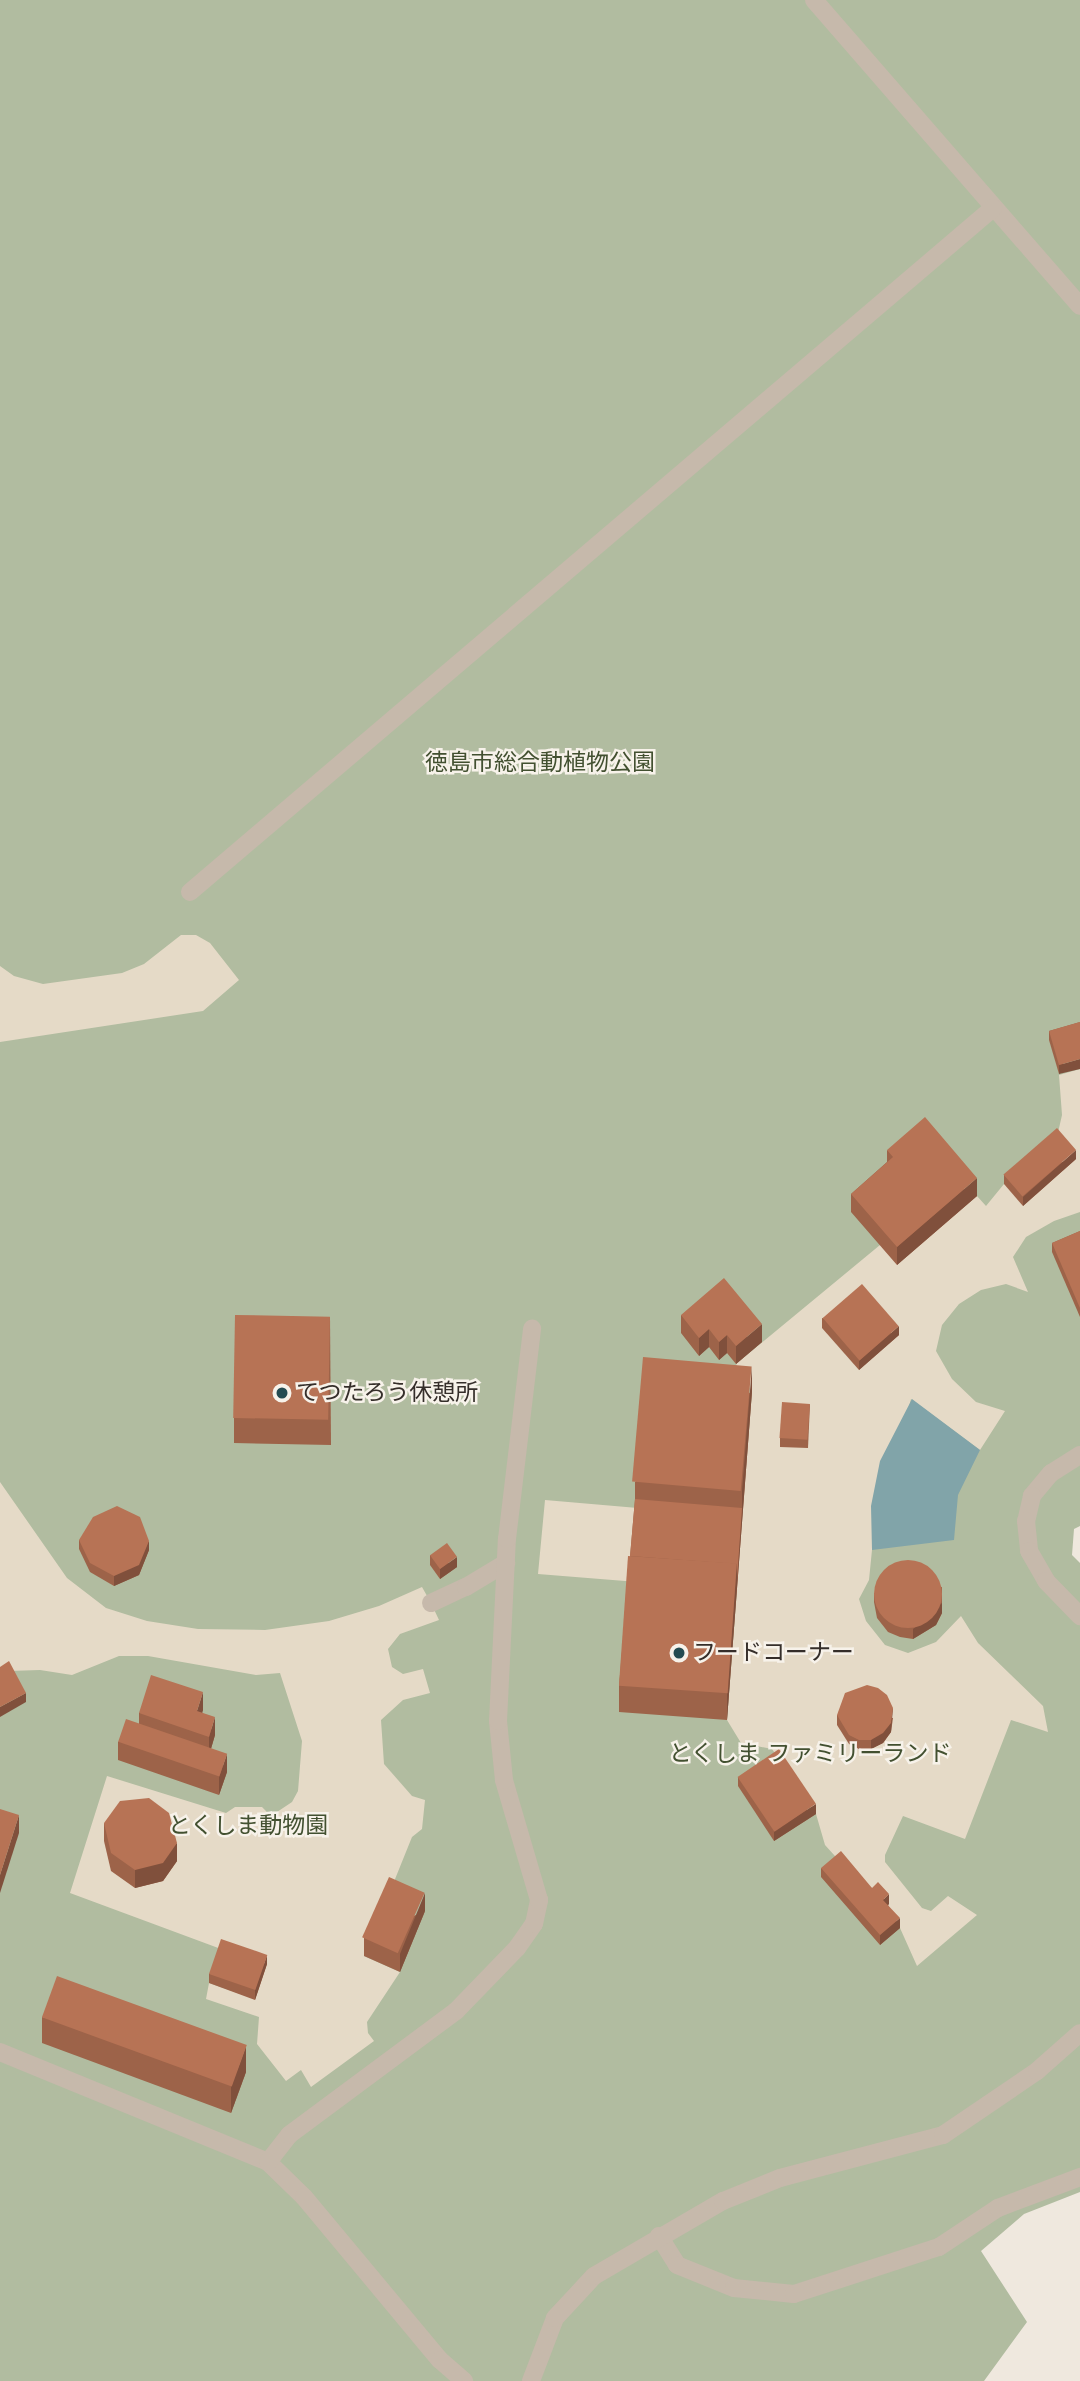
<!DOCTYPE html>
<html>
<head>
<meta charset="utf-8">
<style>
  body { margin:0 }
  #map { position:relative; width:1080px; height:2381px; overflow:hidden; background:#efe8de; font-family:"Work Sans","Noto Sans JP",sans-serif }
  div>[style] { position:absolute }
  .green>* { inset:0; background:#b1bca0 }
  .plaza>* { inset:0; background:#e5dac7 }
  .water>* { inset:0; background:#81a4a9 }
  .service>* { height:18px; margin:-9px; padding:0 9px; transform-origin:9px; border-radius:9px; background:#c6b9ab }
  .minor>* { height:18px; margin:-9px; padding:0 9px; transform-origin:9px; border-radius:9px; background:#c6b9ab }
  .wall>* { inset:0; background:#9d6349 }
  .shaded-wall>* { inset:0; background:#80503c }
  .building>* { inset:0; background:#b77355; transform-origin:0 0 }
  .round { border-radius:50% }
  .dots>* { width:19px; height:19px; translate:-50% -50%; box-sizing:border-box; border:4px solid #f7f2ea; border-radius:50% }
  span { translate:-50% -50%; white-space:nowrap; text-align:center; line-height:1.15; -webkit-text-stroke:5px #f7f2ea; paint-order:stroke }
  .park-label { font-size:23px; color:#425030 }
  .poi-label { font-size:23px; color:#352e2a }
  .left { translate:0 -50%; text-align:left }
</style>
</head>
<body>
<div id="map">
  <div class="green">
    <i style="clip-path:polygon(0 0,1080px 0,1080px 1526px,1074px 1529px,1072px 1555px,1080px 1563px,1080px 2192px,1024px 2214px,981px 2251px,1027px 2322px,984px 2381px,0 2381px)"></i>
  </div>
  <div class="plaza">
    <i style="clip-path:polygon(181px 935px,196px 935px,210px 943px,239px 980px,203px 1011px,0 1042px,0 966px,14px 976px,43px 984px,122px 973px,144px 964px)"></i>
    <i style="clip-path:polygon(1080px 1069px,1080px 1212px,1054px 1221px,1026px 1237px,1013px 1257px,1028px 1292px,1006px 1284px,981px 1290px,959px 1304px,942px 1325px,936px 1351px,952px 1379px,976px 1402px,1005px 1411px,980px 1450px,911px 1399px,872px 1550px,869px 1580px,859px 1599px,866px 1621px,885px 1645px,908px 1653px,936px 1642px,961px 1616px,978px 1643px,1043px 1706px,1048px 1732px,1011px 1720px,965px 1839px,903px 1816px,885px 1855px,885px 1862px,922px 1908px,931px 1911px,948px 1896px,977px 1915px,917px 1966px,900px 1928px,825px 1845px,816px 1814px,772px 1749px,741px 1743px,727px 1720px,737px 1590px,538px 1574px,545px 1500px,742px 1517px,752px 1392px,736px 1364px,880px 1245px,977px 1196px,986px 1206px,1004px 1184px,1057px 1137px,1062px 1115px,1059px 1075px)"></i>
    <i style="clip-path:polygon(0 1482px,67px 1578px,106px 1608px,147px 1621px,198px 1629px,265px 1630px,329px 1621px,379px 1606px,422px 1587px,431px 1603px,439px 1620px,400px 1634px,388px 1649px,392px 1667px,403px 1674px,423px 1669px,430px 1693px,403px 1700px,381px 1720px,384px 1764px,412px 1796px,425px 1800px,422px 1829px,412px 1837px,364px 1956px,400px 1972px,367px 2022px,368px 2033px,374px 2041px,311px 2087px,301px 2070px,286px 2081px,257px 2044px,259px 2017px,206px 1999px,209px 1983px,255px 1999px,221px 1949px,70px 1893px,107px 1776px,226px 1813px,235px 1807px,262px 1807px,271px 1816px,292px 1802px,298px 1791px,302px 1741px,280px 1673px,256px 1675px,148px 1656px,119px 1656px,72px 1675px,40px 1670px,9px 1671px,0 1676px)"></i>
  </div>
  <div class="water">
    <i style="clip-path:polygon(912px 1399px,980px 1450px,958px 1495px,954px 1540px,872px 1550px,871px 1506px,880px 1461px)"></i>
  </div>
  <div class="service">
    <i style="left:431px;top:1603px;width:38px;rotate:-25deg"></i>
    <i style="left:466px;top:1587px;width:47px;rotate:-31deg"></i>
    <i style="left:0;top:2052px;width:290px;rotate:22.3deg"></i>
    <i style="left:268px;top:2162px;width:50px;rotate:44.2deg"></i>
    <i style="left:304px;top:2197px;width:212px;rotate:50.2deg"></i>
    <i style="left:440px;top:2360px;width:32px;rotate:41deg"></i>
    <i style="left:268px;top:2162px;width:34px;rotate:-52deg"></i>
    <i style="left:289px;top:2135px;width:208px;rotate:-36.6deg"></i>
    <i style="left:456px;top:2011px;width:88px;rotate:-45.9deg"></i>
    <i style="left:517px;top:1948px;width:29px;rotate:-55deg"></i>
    <i style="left:534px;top:1924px;width:25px;rotate:-78deg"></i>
    <i style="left:539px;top:1900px;width:125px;rotate:-106.3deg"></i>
    <i style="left:504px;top:1780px;width:59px;rotate:-95.8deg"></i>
    <i style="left:498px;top:1721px;width:182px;rotate:-87.2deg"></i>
    <i style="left:507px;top:1539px;width:212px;rotate:-83.2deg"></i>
  </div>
  <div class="minor">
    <i style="left:814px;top:0;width:405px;rotate:49deg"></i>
    <i style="left:190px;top:892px;width:1055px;rotate:-40.42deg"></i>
    <i style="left:1080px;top:1455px;width:34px;rotate:148deg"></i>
    <i style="left:1051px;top:1473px;width:30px;rotate:130deg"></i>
    <i style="left:1032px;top:1496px;width:26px;rotate:103deg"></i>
    <i style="left:1026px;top:1521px;width:30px;rotate:84deg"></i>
    <i style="left:1029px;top:1551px;width:34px;rotate:60deg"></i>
    <i style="left:1046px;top:1581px;width:49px;rotate:45.8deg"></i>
    <i style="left:659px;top:2236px;width:34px;rotate:58deg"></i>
    <i style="left:677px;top:2265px;width:61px;rotate:22deg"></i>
    <i style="left:734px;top:2288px;width:60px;rotate:5.7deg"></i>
    <i style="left:794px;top:2294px;width:152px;rotate:-18deg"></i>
    <i style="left:939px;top:2247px;width:71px;rotate:-33.5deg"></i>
    <i style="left:998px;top:2208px;width:88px;rotate:-20.7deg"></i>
    <i style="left:531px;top:2381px;width:67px;rotate:-69.1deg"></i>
    <i style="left:555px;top:2318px;width:57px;rotate:-47.1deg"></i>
    <i style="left:594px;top:2276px;width:149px;rotate:-30.2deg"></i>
    <i style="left:723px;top:2201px;width:61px;rotate:-22deg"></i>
    <i style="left:780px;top:2178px;width:169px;rotate:-14.8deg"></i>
    <i style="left:943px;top:2135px;width:114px;rotate:-34.2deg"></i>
    <i style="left:1037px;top:2071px;width:57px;rotate:-41.5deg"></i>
  </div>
  <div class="wall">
    <i style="clip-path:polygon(1080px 1022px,1059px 1074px,1049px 1040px,1049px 1031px)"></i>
    <i style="clip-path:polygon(887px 1150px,977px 1196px,897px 1265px,851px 1212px,851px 1194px,887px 1162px)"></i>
    <i style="clip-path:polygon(1076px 1159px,1023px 1206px,1004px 1184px,1004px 1175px)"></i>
    <i style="clip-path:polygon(1080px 1231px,1080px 1317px,1052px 1252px,1052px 1243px)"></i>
    <i style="clip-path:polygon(681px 1315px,762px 1342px,736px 1364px,727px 1353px,719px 1360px,709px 1347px,699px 1356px,681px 1333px)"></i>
    <i style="clip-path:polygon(330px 1317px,331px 1445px,234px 1443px,234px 1418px)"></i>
    <i style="clip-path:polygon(822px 1318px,899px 1335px,859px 1370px,822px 1328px)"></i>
    <i style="clip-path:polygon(752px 1391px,727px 1720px,619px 1712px,619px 1686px,635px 1499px,635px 1482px)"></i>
    <i style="clip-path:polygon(810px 1404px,808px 1448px,780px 1447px,780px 1438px)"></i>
    <i style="clip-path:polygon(79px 1540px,149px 1550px,139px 1575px,114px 1586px,90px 1572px,79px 1549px)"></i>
    <i style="clip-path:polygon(430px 1555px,457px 1567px,440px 1579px,430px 1565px)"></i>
    <i style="clip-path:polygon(942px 1587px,942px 1613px,936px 1625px,913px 1639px,900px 1637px,888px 1632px,877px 1618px,874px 1602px,874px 1593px)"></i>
    <i style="clip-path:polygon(203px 1710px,202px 1712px,215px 1735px,211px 1749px,227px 1772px,219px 1795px,118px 1760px,118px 1742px,139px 1724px,139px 1713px)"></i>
    <i style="clip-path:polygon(837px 1715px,893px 1718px,891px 1732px,883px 1743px,871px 1749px,859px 1749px,849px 1744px,837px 1725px)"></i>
    <i style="clip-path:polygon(738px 1777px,816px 1814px,774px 1841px,738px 1786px)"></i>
    <i style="clip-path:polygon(104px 1823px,177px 1861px,163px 1881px,135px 1888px,111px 1871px,104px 1841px)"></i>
    <i style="clip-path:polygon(821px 1868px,872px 1888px,889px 1904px,888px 1905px,900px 1928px,880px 1945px,821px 1877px)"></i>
    <i style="clip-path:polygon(425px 1911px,400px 1972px,364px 1956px,364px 1938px)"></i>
    <i style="clip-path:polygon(267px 1964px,255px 2000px,209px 1983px,209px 1974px)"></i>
    <i style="clip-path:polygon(42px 2017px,246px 2072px,231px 2113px,42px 2043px)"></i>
  </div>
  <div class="shaded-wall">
    <i style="clip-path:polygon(1080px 1059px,1080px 1069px,1059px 1074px,1059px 1065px)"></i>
    <i style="clip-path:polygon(1076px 1150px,1076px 1159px,1023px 1206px,1023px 1197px)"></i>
    <i style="clip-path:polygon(977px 1178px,977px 1196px,897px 1265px,897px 1247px)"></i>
    <i style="clip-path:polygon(762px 1324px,762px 1342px,736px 1364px,736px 1346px)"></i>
    <i style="clip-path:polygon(899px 1326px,899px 1335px,859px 1370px,859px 1361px)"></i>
    <i style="clip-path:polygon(709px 1329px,709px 1347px,699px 1356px,699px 1338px)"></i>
    <i style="clip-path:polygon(727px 1335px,727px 1353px,719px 1360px,719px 1342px)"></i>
    <i style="clip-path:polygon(752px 1366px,752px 1391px,727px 1720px,727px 1695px,737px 1564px,742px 1508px,742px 1491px)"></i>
    <i style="clip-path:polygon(149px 1541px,149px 1550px,139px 1575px,114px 1586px,114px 1576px)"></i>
    <i style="clip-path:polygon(457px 1557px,457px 1567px,440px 1579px,440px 1569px)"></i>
    <i style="clip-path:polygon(942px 1603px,942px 1613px,936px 1625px,913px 1639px,913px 1629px)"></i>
    <i style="clip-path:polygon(203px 1692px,203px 1710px,197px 1729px,197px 1711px)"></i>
    <i style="clip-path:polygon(26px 1693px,26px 1702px,0 1717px,0 1707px)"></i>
    <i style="clip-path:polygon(893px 1708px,891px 1732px,883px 1743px,871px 1749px,871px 1740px)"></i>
    <i style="clip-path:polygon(215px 1717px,215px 1735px,209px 1755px,209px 1737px)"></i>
    <i style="clip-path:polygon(227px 1754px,227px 1772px,219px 1795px,219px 1777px)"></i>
    <i style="clip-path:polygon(816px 1804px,816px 1814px,774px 1841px,774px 1831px)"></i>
    <i style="clip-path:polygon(19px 1815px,19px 1833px,0 1893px,0 1875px)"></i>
    <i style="clip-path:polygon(177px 1843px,177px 1861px,163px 1881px,135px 1888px,135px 1870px)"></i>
    <i style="clip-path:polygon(425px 1893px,425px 1911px,400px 1972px,400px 1954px)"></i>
    <i style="clip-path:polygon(889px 1894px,889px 1904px,883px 1909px,883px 1900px)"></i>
    <i style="clip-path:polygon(900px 1918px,900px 1928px,880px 1945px,880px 1935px)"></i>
    <i style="clip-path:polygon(267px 1955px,267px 1964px,255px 2000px,255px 1990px)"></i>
    <i style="clip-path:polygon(246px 2046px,246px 2072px,231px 2113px,231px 2087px)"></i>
  </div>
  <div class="building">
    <i style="clip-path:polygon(1080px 1022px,1080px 1059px,1059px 1065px,1049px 1031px)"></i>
    <i style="clip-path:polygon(925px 1117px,977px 1178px,897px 1247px,851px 1194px,893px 1157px,887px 1150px)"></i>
    <i style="left:1057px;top:1128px;width:29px;height:71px;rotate:49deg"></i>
    <i style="clip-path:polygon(1080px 1231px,1080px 1308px,1052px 1243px)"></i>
    <i style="clip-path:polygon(724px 1278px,762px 1324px,736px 1346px,727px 1335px,719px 1342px,709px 1329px,699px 1338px,681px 1315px)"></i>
    <i style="left:862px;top:1284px;width:56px;height:52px;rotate:49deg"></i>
    <i style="left:235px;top:1315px;width:95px;height:103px;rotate:1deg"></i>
    <i style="left:643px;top:1357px;width:109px;height:125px;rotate:5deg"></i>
    <i style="left:782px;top:1402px;width:28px;height:36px;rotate:4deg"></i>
    <i style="clip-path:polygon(635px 1499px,742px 1508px,737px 1580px,737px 1564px,630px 1556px)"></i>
    <i style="clip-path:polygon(117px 1506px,140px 1517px,149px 1541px,139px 1565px,114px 1576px,90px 1563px,79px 1540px,93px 1517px)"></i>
    <i style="left:447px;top:1543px;width:17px;height:21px;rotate:54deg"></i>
    <i style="left:628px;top:1556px;width:109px;height:130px;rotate:4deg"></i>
    <i class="round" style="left:874px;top:1560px;width:68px;height:68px"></i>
    <i style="clip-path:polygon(9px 1661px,26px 1693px,0 1707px,0 1667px)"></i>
    <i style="clip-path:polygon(151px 1675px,203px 1692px,197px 1711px,215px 1717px,209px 1737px,139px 1713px)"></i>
    <i style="clip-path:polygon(867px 1685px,878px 1688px,887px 1695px,893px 1708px,891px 1723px,883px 1733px,871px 1740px,859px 1740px,849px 1735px,837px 1715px,845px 1693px)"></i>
    <i style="left:126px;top:1719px;width:107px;height:24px;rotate:19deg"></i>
    <i style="left:779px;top:1749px;width:66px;height:50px;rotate:56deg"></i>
    <i style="clip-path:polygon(149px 1798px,169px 1813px,177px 1843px,163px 1863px,135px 1870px,111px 1853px,104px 1823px,120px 1801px)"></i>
    <i style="clip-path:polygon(0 1809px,19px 1815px,0 1875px)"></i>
    <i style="clip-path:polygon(841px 1851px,872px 1888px,878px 1882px,889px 1894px,883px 1900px,900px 1918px,880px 1935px,821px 1868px)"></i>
    <i style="left:389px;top:1877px;width:39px;height:66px;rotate:24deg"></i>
    <i style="left:221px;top:1939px;width:49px;height:37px;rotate:19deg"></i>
    <i style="left:57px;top:1976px;width:202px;height:44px;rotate:20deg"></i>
  </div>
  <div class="dots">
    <i style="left:282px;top:1393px;background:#244b51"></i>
    <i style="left:679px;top:1653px;background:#244b51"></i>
  </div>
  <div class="park-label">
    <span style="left:540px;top:763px">徳島市総合動植物公園</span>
    <span style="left:810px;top:1754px">とくしま ファミリーランド</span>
    <span style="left:248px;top:1826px">とくしま動物園</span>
  </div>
  <div class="poi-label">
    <span class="left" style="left:296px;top:1393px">てつたろう休憩所</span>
    <span class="left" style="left:693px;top:1653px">フードコーナー</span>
  </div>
</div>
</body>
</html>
